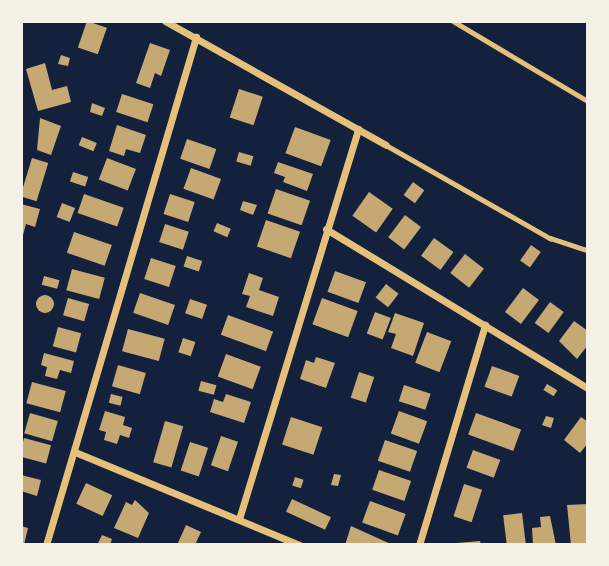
<!DOCTYPE html>
<html>
<head>
<meta charset="utf-8">
<style>
  body { margin:0 }
  #map { position:relative; width:609px; height:566px; overflow:hidden; background:#14213d; font-family:"Crimson Pro",serif }
  div>[style] { position:absolute }
  .building>* { inset:0; background:#c6a872; transform-origin:0 0 }
  .round { border-radius:50% }
  .service>* { height:4.5px; margin:-2.25px; padding:0 2.25px; transform-origin:2.25px; border-radius:2.25px; background:#e5c07b }
  .minor>* { height:7px; margin:-3.5px; padding:0 3.5px; transform-origin:3.5px; border-radius:3.5px; background:#e5c07b }
  span { translate:-50% -50%; white-space:nowrap; text-align:center; line-height:1.15; -webkit-text-stroke:7px #f6f1e7; paint-order:stroke }
  .frame { position:absolute; inset:0; border:23px solid #f6f1e7; pointer-events:none }
</style>
</head>
<body>
<div id="map">
  <div class="building">
    <i style="left:87px;top:21px;width:21px;height:28px;rotate:19deg"></i>
    <i style="clip-path:polygon(150px 43px,170px 50px,161px 76px,155px 73px,150px 88px,136px 83px)"></i>
    <i style="clip-path:polygon(61px 55px,70px 58px,68px 66px,58px 64px)"></i>
    <i style="clip-path:polygon(45px 63px,52px 90px,67px 86px,71px 102px,38px 111px,26px 69px)"></i>
    <i style="left:239px;top:89px;width:25px;height:30px;rotate:18deg"></i>
    <i style="left:122px;top:94px;width:33px;height:19px;rotate:18deg"></i>
    <i style="clip-path:polygon(92px 103px,105px 108px,102px 116px,90px 112px)"></i>
    <i style="clip-path:polygon(40px 118px,61px 126px,51px 155px,37px 150px)"></i>
    <i style="clip-path:polygon(117px 125px,146px 135px,140px 153px,126px 149px,124px 156px,109px 151px)"></i>
    <i style="left:295px;top:127px;width:38px;height:28px;rotate:20deg"></i>
    <i style="left:82px;top:137px;width:16px;height:9px;rotate:22deg"></i>
    <i style="left:187px;top:139px;width:31px;height:21px;rotate:19deg"></i>
    <i style="left:239px;top:152px;width:15px;height:10px;rotate:16deg"></i>
    <i style="left:32px;top:158px;width:17px;height:40px;rotate:17deg"></i>
    <i style="left:107px;top:158px;width:31px;height:23px;rotate:21deg"></i>
    <i style="clip-path:polygon(278px 162px,313px 174px,307px 191px,283px 182px,285px 177px,274px 173px)"></i>
    <i style="left:191px;top:168px;width:32px;height:22px;rotate:20deg"></i>
    <i style="left:73px;top:172px;width:16px;height:10px;rotate:18deg"></i>
    <i style="left:413px;top:182px;width:14px;height:16px;rotate:36deg"></i>
    <i style="left:276px;top:189px;width:36px;height:26px;rotate:19deg"></i>
    <i style="left:369px;top:192px;width:29px;height:29px;rotate:35deg"></i>
    <i style="left:84px;top:194px;width:42px;height:20px;rotate:19deg"></i>
    <i style="left:170px;top:194px;width:26px;height:21px;rotate:18deg"></i>
    <i style="clip-path:polygon(243px 201px,257px 205px,253px 215px,240px 210px)"></i>
    <i style="left:62px;top:203px;width:14px;height:15px;rotate:21deg"></i>
    <i style="clip-path:polygon(21px 204px,40px 209px,35px 227px,26px 224px,22px 239px)"></i>
    <i style="left:405px;top:215px;width:20px;height:28px;rotate:37deg"></i>
    <i style="left:266px;top:220px;width:36px;height:28px;rotate:19deg"></i>
    <i style="left:217px;top:223px;width:15px;height:9px;rotate:23deg"></i>
    <i style="left:165px;top:224px;width:25px;height:19px;rotate:18deg"></i>
    <i style="left:74px;top:232px;width:40px;height:22px;rotate:19deg"></i>
    <i style="left:434px;top:238px;width:24px;height:22px;rotate:36deg"></i>
    <i style="left:531px;top:245px;width:12px;height:19px;rotate:35deg"></i>
    <i style="left:465px;top:254px;width:24px;height:24px;rotate:38deg"></i>
    <i style="left:187px;top:256px;width:16px;height:11px;rotate:18deg"></i>
    <i style="left:151px;top:258px;width:26px;height:22px;rotate:18deg"></i>
    <i style="left:72px;top:269px;width:34px;height:22px;rotate:15deg"></i>
    <i style="left:335px;top:271px;width:33px;height:22px;rotate:20deg"></i>
    <i style="clip-path:polygon(249px 273px,263px 278px,259px 290px,279px 297px,273px 316px,246px 307px,250px 296px,242px 294px)"></i>
    <i style="left:44px;top:276px;width:16px;height:9px;rotate:15deg"></i>
    <i style="left:386px;top:284px;width:16px;height:17px;rotate:38deg"></i>
    <i style="left:523px;top:288px;width:20px;height:30px;rotate:37deg"></i>
    <i style="left:140px;top:293px;width:37px;height:21px;rotate:19deg"></i>
    <i class="round" style="left:36px;top:295px;width:18px;height:18px"></i>
    <i style="left:68px;top:298px;width:22px;height:18px;rotate:16deg"></i>
    <i style="left:322px;top:298px;width:38px;height:28px;rotate:20deg"></i>
    <i style="left:190px;top:299px;width:18px;height:15px;rotate:19deg"></i>
    <i style="left:550px;top:302px;width:17px;height:26px;rotate:36deg"></i>
    <i style="left:375px;top:312px;width:17px;height:23px;rotate:21deg"></i>
    <i style="clip-path:polygon(395px 313px,424px 323px,413px 356px,391px 348px,396px 334px,388px 332px)"></i>
    <i style="left:228px;top:315px;width:48px;height:21px;rotate:20deg"></i>
    <i style="clip-path:polygon(574px 321px,588px 331px,588px 345px,577px 359px,559px 341px)"></i>
    <i style="left:58px;top:327px;width:24px;height:20px;rotate:15deg"></i>
    <i style="left:128px;top:329px;width:38px;height:23px;rotate:15deg"></i>
    <i style="left:427px;top:332px;width:26px;height:33px;rotate:21deg"></i>
    <i style="left:183px;top:338px;width:13px;height:15px;rotate:18deg"></i>
    <i style="clip-path:polygon(44px 353px,74px 361px,71px 373px,60px 370px,57px 379px,45px 376px,47px 367px,41px 365px)"></i>
    <i style="left:226px;top:354px;width:37px;height:24px;rotate:20deg"></i>
    <i style="clip-path:polygon(316px 357px,335px 363px,326px 388px,300px 379px,306px 360px,314px 363px)"></i>
    <i style="left:118px;top:365px;width:29px;height:22px;rotate:16deg"></i>
    <i style="left:492px;top:366px;width:29px;height:22px;rotate:20deg"></i>
    <i style="left:359px;top:372px;width:16px;height:27px;rotate:18deg"></i>
    <i style="left:201px;top:381px;width:16px;height:10px;rotate:15deg"></i>
    <i style="left:32px;top:382px;width:35px;height:22px;rotate:15deg"></i>
    <i style="left:547px;top:384px;width:12px;height:7px;rotate:31deg"></i>
    <i style="left:404px;top:385px;width:28px;height:17px;rotate:18deg"></i>
    <i style="left:111px;top:394px;width:12px;height:9px;rotate:14deg"></i>
    <i style="clip-path:polygon(226px 394px,251px 402px,244px 423px,210px 412px,214px 399px,223px 402px)"></i>
    <i style="clip-path:polygon(105px 411px,125px 417px,123px 425px,132px 428px,129px 438px,120px 435px,117px 444px,104px 440px,106px 432px,99px 430px)"></i>
    <i style="left:399px;top:411px;width:30px;height:24px;rotate:20deg"></i>
    <i style="left:30px;top:413px;width:29px;height:21px;rotate:16deg"></i>
    <i style="left:476px;top:413px;width:48px;height:23px;rotate:20deg"></i>
    <i style="clip-path:polygon(546px 416px,554px 418px,551px 428px,542px 425px)"></i>
    <i style="left:291px;top:417px;width:33px;height:29px;rotate:18deg"></i>
    <i style="clip-path:polygon(581px 417px,588px 422px,588px 443px,580px 453px,564px 440px)"></i>
    <i style="left:165px;top:421px;width:19px;height:43px;rotate:16deg"></i>
    <i style="left:221px;top:436px;width:18px;height:31px;rotate:19deg"></i>
    <i style="left:24px;top:438px;width:28px;height:19px;rotate:15deg"></i>
    <i style="left:385px;top:440px;width:34px;height:22px;rotate:19deg"></i>
    <i style="left:190px;top:442px;width:19px;height:30px;rotate:18deg"></i>
    <i style="left:473px;top:450px;width:29px;height:19px;rotate:20deg"></i>
    <i style="left:379px;top:470px;width:34px;height:21px;rotate:19deg"></i>
    <i style="clip-path:polygon(334px 474px,341px 475px,338px 486px,331px 485px)"></i>
    <i style="clip-path:polygon(21px 475px,41px 480px,37px 496px,21px 491px)"></i>
    <i style="left:295px;top:477px;width:9px;height:9px;rotate:18deg"></i>
    <i style="left:86px;top:483px;width:29px;height:23px;rotate:25deg"></i>
    <i style="left:464px;top:484px;width:19px;height:34px;rotate:18deg"></i>
    <i style="left:292px;top:499px;width:43px;height:14px;rotate:25deg"></i>
    <i style="clip-path:polygon(135px 500px,149px 513px,138px 538px,114px 528px,126px 502px,132px 505px)"></i>
    <i style="left:370px;top:501px;width:38px;height:23px;rotate:20deg"></i>
    <i style="clip-path:polygon(588px 504px,588px 545px,571px 545px,567px 505px)"></i>
    <i style="left:522px;top:513px;width:32px;height:19px;rotate:83deg"></i>
    <i style="clip-path:polygon(550px 516px,556px 545px,533px 545px,532px 528px,541px 527px,540px 517px)"></i>
    <i style="clip-path:polygon(186px 525px,201px 532px,195px 545px,177px 545px)"></i>
    <i style="clip-path:polygon(21px 526px,28px 528px,24px 545px,21px 545px)"></i>
    <i style="clip-path:polygon(351px 526px,393px 545px,345px 545px)"></i>
    <i style="clip-path:polygon(102px 535px,112px 539px,110px 545px,97px 545px)"></i>
    <i style="clip-path:polygon(480px 541px,481px 545px,457px 545px,457px 543px)"></i>
  </div>
  <div class="service">
    <i style="left:453px;top:21px;width:157px;rotate:30.7deg"></i>
    <i style="left:386px;top:145px;width:189px;rotate:29.6deg"></i>
    <i style="left:550px;top:238px;width:40px;rotate:18deg"></i>
  </div>
  <div class="minor">
    <i style="left:165px;top:21px;width:253px;rotate:29.3deg"></i>
    <i style="left:326px;top:229px;width:306px;rotate:31.3deg"></i>
    <i style="left:75px;top:452px;width:243px;rotate:22.5deg"></i>
    <i style="left:239px;top:519px;width:408px;rotate:-73deg"></i>
    <i style="left:46px;top:545px;width:530px;rotate:-73.55deg"></i>
    <i style="left:419px;top:545px;width:230px;rotate:-73.3deg"></i>
  </div>
  <div class="frame"></div>
</div>
</body>
</html>
